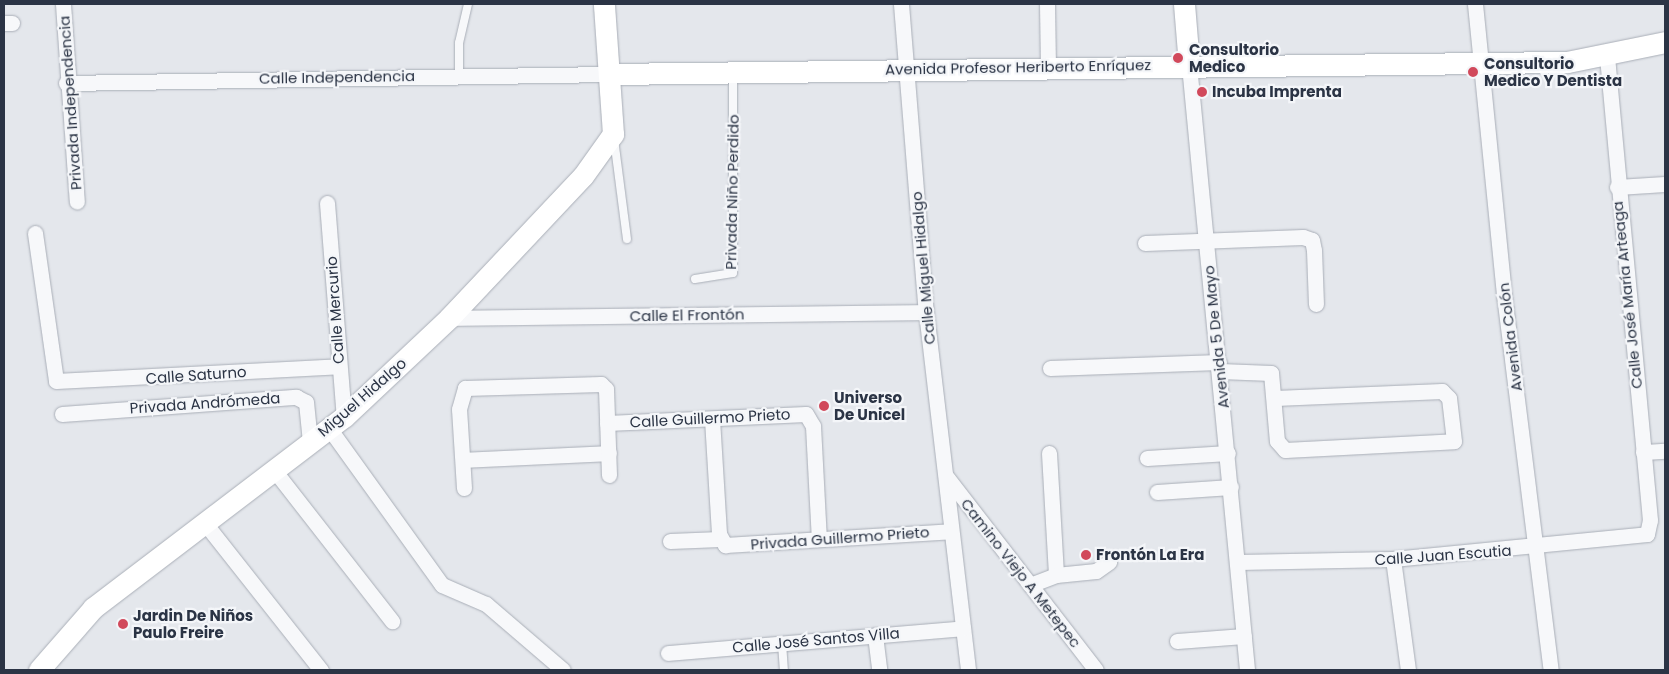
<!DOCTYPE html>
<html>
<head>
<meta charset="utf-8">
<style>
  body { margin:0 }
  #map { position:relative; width:1669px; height:674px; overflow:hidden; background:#e4e7ec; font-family:Poppins,sans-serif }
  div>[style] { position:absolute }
  .roads { filter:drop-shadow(0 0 1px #a9aeb7) drop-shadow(0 0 1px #a9aeb7) }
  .lane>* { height:8px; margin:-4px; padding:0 4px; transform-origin:4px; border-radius:4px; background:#f7f8fa }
  .street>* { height:15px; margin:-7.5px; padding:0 7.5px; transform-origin:7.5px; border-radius:7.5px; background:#f7f8fa }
  .secondary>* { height:21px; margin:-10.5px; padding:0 10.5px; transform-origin:10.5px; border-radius:10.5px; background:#fff }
  .dots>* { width:14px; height:14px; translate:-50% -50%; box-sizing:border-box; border:2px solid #f4f6f9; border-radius:50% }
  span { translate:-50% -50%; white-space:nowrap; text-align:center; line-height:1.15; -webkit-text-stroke:4.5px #f4f6f9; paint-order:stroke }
  .poi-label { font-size:15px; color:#2b3445; font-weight:700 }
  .left { translate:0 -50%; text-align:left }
  .street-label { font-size:15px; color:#2b3445 }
  .frame { position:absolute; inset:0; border:5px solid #2b3445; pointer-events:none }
</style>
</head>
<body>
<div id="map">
  <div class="roads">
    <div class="lane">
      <i style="left:459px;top:76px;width:33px;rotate:-90deg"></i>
      <i style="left:459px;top:43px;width:40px;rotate:-77deg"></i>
      <i style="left:614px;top:139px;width:101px;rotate:82.6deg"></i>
      <i style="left:695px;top:279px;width:38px;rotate:-9deg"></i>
      <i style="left:733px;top:273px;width:199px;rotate:-90deg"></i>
      <i style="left:782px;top:643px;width:27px;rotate:86deg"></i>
    </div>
    <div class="street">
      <i style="left:63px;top:4px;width:198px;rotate:86deg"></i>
      <i style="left:901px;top:4px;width:309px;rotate:85.4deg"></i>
      <i style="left:926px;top:312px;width:360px;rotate:83.3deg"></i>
      <i style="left:1047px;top:4px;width:62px;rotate:89.1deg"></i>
      <i style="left:1475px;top:4px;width:292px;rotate:84.3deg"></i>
      <i style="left:1504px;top:295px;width:378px;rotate:82.9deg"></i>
      <i style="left:4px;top:23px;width:8px"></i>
      <i style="left:1189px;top:65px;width:608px;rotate:84.52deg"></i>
      <i style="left:66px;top:83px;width:543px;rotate:-0.95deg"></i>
      <i style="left:1617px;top:187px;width:48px;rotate:-3.6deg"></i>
      <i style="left:327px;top:203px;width:215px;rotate:85.5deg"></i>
      <i style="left:35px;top:233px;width:149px;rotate:81.9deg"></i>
      <i style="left:56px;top:381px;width:283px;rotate:-3deg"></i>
      <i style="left:1145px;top:243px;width:158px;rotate:-2.2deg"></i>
      <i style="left:1303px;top:237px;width:9px;rotate:18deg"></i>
      <i style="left:1312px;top:240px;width:10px;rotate:79deg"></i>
      <i style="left:1314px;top:250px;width:54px;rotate:87.9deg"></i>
      <i style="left:449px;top:318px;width:477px;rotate:-0.7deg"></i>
      <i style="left:1050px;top:368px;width:169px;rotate:-2deg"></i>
      <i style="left:1220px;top:371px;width:51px;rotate:2.2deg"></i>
      <i style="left:1271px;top:373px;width:68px;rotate:85deg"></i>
      <i style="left:1277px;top:441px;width:12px;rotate:48deg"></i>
      <i style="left:1285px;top:450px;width:169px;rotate:-3deg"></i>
      <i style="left:1454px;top:441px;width:43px;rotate:-96.6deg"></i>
      <i style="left:1449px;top:398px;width:10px;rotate:-135deg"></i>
      <i style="left:1442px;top:391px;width:167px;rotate:177.6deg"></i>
      <i style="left:62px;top:414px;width:235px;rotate:-4.2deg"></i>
      <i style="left:296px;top:397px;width:11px;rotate:27deg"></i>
      <i style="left:306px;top:402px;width:40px;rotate:84.3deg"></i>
      <i style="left:712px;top:419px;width:115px;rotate:86.5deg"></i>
      <i style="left:719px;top:534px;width:13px;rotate:61deg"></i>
      <i style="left:725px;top:545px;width:226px;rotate:-3.5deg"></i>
      <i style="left:607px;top:423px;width:199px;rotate:-2.6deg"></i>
      <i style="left:806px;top:414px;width:14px;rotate:60deg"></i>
      <i style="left:813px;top:426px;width:113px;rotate:87deg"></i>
      <i style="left:329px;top:428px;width:193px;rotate:54.3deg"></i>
      <i style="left:442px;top:585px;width:48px;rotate:23.4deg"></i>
      <i style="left:486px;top:604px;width:101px;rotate:40.6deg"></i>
      <i style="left:1643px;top:452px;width:22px;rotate:-3deg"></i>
      <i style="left:1049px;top:453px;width:122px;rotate:86.7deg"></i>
      <i style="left:1147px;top:458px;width:81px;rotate:-3.5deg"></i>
      <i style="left:463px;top:460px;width:146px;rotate:-2.7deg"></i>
      <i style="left:274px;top:470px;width:192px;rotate:52deg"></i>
      <i style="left:946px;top:476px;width:245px;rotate:52.3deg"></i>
      <i style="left:464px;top:488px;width:79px;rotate:-93.6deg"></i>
      <i style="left:459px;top:409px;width:22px;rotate:-74deg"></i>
      <i style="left:465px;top:388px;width:136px;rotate:-1.7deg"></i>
      <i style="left:601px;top:384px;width:7px;rotate:45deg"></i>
      <i style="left:606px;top:389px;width:86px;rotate:88deg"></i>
      <i style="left:1157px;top:492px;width:74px;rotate:-3.9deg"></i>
      <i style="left:204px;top:522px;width:189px;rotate:51.7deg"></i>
      <i style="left:670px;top:541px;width:50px;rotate:-2.3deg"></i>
      <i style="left:1393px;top:559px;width:112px;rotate:82.3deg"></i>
      <i style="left:1238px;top:562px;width:155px;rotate:-1.1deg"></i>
      <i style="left:1393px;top:559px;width:255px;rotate:-5.6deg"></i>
      <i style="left:1647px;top:534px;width:14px;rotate:-78deg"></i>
      <i style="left:1650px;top:520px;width:466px;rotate:-95.3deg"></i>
      <i style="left:1030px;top:585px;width:28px;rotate:-21deg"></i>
      <i style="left:1056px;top:575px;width:40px;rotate:-5.7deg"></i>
      <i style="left:1096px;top:571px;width:16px;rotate:-35deg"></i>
      <i style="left:875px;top:635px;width:35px;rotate:83deg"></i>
      <i style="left:1177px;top:641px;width:67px;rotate:-4.3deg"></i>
      <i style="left:668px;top:653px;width:296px;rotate:-4.8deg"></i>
    </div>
    <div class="secondary">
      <i style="left:1184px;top:4px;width:61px;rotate:85.3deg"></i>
      <i style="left:609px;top:74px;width:958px;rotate:-0.72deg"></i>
      <i style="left:1567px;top:62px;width:100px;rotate:-11.5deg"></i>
      <i style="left:39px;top:670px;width:82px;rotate:-48.9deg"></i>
      <i style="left:93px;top:608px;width:315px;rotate:-37.3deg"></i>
      <i style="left:344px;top:417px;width:144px;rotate:-43.3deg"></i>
      <i style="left:449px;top:318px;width:195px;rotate:-46.7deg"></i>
      <i style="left:583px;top:176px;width:52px;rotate:-54.5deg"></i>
      <i style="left:613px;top:134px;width:130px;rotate:-94deg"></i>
    </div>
  </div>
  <div class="dots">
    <i style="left:1178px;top:58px;background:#d1495b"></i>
    <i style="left:1473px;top:72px;background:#d1495b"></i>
    <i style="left:1202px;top:92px;background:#d1495b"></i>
    <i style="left:824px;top:406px;background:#d1495b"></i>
    <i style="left:1086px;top:555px;background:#d1495b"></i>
    <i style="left:123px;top:624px;background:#d1495b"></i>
  </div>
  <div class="poi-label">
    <span class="left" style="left:1189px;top:58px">Consultorio<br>Medico</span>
    <span class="left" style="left:1484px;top:72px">Consultorio<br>Medico Y Dentista</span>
    <span class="left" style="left:1212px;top:92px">Incuba Imprenta</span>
    <span class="left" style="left:834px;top:406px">Universo<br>De Unicel</span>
    <span class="left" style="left:1096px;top:555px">Frontón La Era</span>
    <span class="left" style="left:133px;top:624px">Jardin De Niños<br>Paulo Freire</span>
  </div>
  <div class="street-label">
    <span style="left:1018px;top:67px;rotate:-1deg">Avenida Profesor Heriberto Enríquez</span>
    <span style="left:337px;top:77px;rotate:-1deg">Calle Independencia</span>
    <span style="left:70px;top:103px;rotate:-94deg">Privada Independencia</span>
    <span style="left:732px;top:192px;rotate:-89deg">Privada Niño Perdido</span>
    <span style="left:923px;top:268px;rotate:-95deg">Calle Miguel Hidalgo</span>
    <span style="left:1627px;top:295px;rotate:-96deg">Calle José María Arteaga</span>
    <span style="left:335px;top:310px;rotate:-94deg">Calle Mercurio</span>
    <span style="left:687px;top:315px;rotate:-1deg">Calle El Frontón</span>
    <span style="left:1216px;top:337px;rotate:-96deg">Avenida 5 De Mayo</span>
    <span style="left:1510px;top:337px;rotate:-97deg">Avenida Colón</span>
    <span style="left:196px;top:375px;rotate:-4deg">Calle Saturno</span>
    <span style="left:362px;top:397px;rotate:-41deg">Miguel Hidalgo</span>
    <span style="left:205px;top:403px;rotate:-4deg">Privada Andrómeda</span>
    <span style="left:710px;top:418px;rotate:-3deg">Calle Guillermo Prieto</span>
    <span style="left:840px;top:538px;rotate:-4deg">Privada Guillermo Prieto</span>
    <span style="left:1443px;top:555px;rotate:-4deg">Calle Juan Escutia</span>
    <span style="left:1021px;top:573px;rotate:52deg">Camino Viejo A Metepec</span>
    <span style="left:816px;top:640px;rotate:-5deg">Calle José Santos Villa</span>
  </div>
  <div class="frame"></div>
</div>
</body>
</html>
